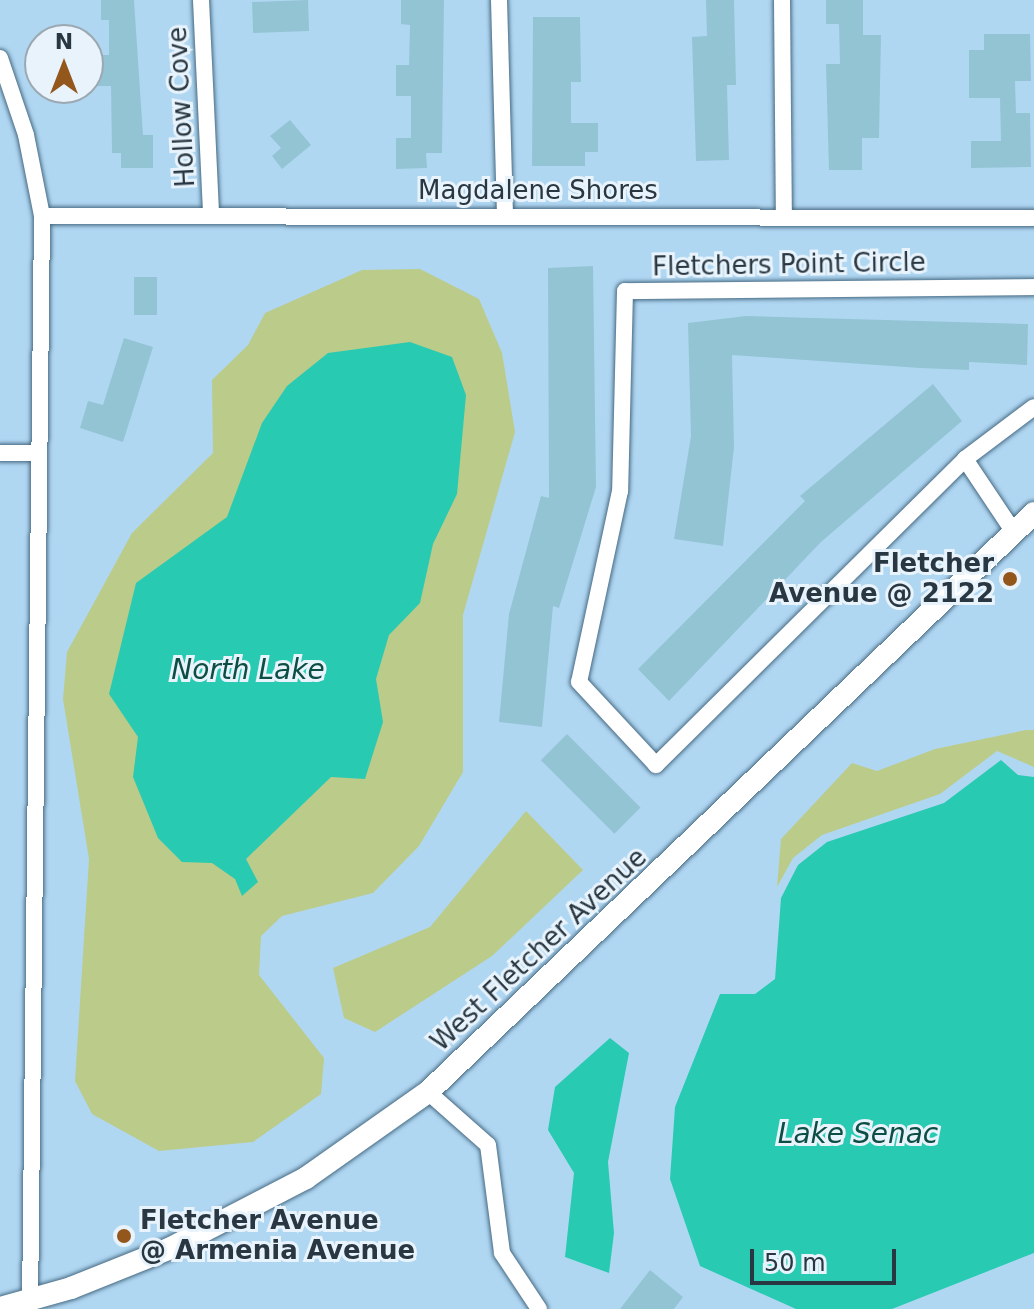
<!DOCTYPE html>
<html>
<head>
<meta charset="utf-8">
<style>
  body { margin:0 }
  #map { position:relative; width:1034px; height:1309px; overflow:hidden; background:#b0d7f2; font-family:"DejaVu Sans",sans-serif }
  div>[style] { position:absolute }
  .green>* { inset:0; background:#bbcb89 }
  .water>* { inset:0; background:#29cab2 }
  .building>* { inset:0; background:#93c4d4; transform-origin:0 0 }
  .roads { filter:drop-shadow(0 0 2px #476a83) drop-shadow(0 0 2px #476a83) }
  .minor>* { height:16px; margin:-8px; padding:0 8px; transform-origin:8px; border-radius:8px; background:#fff }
  .secondary>* { height:22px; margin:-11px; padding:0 11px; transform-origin:11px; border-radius:11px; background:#fff }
  .dots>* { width:22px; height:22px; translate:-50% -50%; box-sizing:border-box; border:4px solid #e8f3fc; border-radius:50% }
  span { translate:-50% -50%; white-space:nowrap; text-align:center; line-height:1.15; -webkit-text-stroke:6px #e8f3fc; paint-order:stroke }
  .street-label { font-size:26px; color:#283742 }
  .poi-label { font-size:26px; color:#283742; font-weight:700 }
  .right { translate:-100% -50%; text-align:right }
  .left { translate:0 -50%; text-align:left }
  .water-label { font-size:28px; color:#0d4e44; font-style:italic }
  .north { position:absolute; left:24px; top:24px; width:80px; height:80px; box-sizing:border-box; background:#e8f3fc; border:2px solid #9ba8b2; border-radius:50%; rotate:0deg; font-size:22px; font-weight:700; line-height:32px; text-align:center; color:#283742 }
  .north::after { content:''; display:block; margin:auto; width:28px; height:36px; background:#94571b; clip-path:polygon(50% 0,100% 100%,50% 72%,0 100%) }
  .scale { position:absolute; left:750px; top:1249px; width:146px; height:36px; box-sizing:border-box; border:4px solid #283742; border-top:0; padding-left:10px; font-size:24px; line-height:28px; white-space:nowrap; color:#283742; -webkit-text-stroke:6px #e8f3fc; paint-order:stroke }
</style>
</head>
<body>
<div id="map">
  <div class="green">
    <i style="clip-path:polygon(420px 269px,479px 299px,502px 353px,515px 432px,463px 615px,463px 772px,419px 846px,373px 893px,282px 916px,261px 936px,259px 975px,324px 1058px,321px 1094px,253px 1142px,159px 1151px,92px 1114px,75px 1081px,89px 859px,63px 699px,67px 652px,132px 533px,213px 453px,212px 380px,248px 345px,265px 313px,362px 270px)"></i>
    <i style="clip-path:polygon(1026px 730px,1034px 730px,1034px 767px,997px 751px,940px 794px,822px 835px,793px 858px,777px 887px,781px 839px,852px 763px,877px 771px,935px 749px)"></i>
    <i style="clip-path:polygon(526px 811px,583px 870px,492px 956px,375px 1032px,344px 1018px,333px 968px,430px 927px)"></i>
  </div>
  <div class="water">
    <i style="clip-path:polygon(410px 342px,452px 357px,466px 395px,457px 494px,433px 544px,420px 603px,389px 635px,376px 679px,383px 722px,365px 779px,331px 777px,246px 859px,258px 882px,242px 896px,235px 879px,212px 863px,182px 862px,158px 838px,133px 777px,138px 737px,109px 694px,136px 583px,227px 517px,262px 423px,287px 386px,328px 353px)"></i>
    <i style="clip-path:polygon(1001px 760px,1018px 775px,1034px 777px,1034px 1253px,892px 1309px,796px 1309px,700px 1266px,670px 1179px,675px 1107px,720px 994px,755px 994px,775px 979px,781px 898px,798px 865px,827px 842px,944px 803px)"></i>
    <i style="clip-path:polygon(610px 1038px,629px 1053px,608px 1162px,614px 1233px,609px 1273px,565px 1257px,574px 1173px,548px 1130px,555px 1087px)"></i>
  </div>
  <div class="building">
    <i style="clip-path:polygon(101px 0,134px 0,143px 135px,153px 135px,153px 168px,121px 168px,121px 153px,112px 153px,111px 86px,94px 86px,94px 55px,109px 55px,109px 20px,101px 20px)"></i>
    <i style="left:308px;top:0;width:31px;height:56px;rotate:88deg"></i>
    <i style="clip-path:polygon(401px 0,444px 0,442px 153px,426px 153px,427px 168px,396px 169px,396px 138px,411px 138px,411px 96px,396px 96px,396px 65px,409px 65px,410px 25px,401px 24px)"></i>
    <i style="clip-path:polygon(706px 0,734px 0,736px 85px,727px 85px,729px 160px,696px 161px,692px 37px,707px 36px)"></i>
    <i style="clip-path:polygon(826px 0,863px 0,863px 35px,881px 35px,879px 138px,862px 138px,862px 170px,829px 170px,826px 64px,840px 64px,839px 24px,826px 24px)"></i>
    <i style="clip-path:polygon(533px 17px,580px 17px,581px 82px,571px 82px,571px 123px,598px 123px,598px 152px,585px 152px,585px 166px,532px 166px)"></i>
    <i style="clip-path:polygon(984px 34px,1030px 34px,1031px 81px,1015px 81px,1016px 113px,1030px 113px,1031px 167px,971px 168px,971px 141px,1001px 141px,1000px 98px,969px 98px,969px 50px,984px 50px)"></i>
    <i style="clip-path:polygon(290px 120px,311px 145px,282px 169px,272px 156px,281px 148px,270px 136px)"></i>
    <i style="clip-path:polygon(593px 266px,596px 487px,559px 608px,553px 606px,542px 727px,499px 722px,509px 614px,541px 496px,549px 498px,548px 268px)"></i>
    <i style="left:157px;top:277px;width:38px;height:23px;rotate:90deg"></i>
    <i style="clip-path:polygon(746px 316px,1028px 324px,1027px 365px,969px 362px,969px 370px,920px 368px,732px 355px,734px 447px,723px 546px,674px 539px,691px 436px,688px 323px)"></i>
    <i style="clip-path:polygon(124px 338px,153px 347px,123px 442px,80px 428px,88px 401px,103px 405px)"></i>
    <i style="clip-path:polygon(933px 384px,962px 421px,821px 542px,669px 701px,638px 669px,805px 501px,800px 496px)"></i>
    <i style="left:567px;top:734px;width:104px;height:37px;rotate:45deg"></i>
    <i style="clip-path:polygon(650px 1270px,683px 1297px,674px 1309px,620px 1309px)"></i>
  </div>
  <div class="roads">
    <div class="minor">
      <i style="left:201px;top:0;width:213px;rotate:87.3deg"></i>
      <i style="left:499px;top:0;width:215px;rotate:88.4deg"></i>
      <i style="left:782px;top:0;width:216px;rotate:89.5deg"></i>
      <i style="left:0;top:58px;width:81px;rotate:71.3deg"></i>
      <i style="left:26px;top:135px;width:83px;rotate:78.8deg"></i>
      <i style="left:42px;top:216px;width:1083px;rotate:90.63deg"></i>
      <i style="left:42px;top:216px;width:992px;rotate:0.12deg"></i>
      <i style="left:1034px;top:287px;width:409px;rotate:179.4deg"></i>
      <i style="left:625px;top:291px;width:200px;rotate:91.4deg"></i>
      <i style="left:620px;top:491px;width:195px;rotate:102.1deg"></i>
      <i style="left:579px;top:682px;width:113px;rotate:47.1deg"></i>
      <i style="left:656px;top:765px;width:435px;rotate:-44.7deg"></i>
      <i style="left:965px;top:459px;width:86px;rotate:-37deg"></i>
      <i style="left:0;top:453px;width:38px"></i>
      <i style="left:965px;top:459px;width:83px;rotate:56.3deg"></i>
      <i style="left:428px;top:1092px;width:80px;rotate:41.5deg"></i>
      <i style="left:488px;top:1145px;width:109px;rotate:82.6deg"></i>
      <i style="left:502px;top:1253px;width:67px;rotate:56.5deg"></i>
    </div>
    <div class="secondary">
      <i style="left:0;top:1308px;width:74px;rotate:-15.7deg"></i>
      <i style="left:71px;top:1288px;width:108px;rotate:-21.8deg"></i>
      <i style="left:171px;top:1248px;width:152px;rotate:-27.4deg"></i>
      <i style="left:306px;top:1178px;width:149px;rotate:-35.2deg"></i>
      <i style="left:428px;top:1092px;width:838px;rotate:-43.69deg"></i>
    </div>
  </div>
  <div class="dots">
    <i style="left:1010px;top:579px;background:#94571b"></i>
    <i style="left:124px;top:1236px;background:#94571b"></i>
  </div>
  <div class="street-label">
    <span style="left:182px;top:107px;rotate:-93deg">Hollow Cove</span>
    <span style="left:538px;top:191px">Magdalene Shores</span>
    <span style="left:789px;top:265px;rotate:-1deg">Fletchers Point Circle</span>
    <span style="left:539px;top:950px;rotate:-43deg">West Fletcher Avenue</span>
  </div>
  <div class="poi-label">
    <span class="right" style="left:994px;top:579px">Fletcher<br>Avenue @ 2122</span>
    <span class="left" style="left:140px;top:1236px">Fletcher Avenue<br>@ Armenia Avenue</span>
  </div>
  <div class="water-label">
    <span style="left:248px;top:670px">North Lake</span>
    <span style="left:858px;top:1134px">Lake Senac</span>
  </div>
  <div class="north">N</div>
  <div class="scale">50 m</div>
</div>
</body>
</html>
